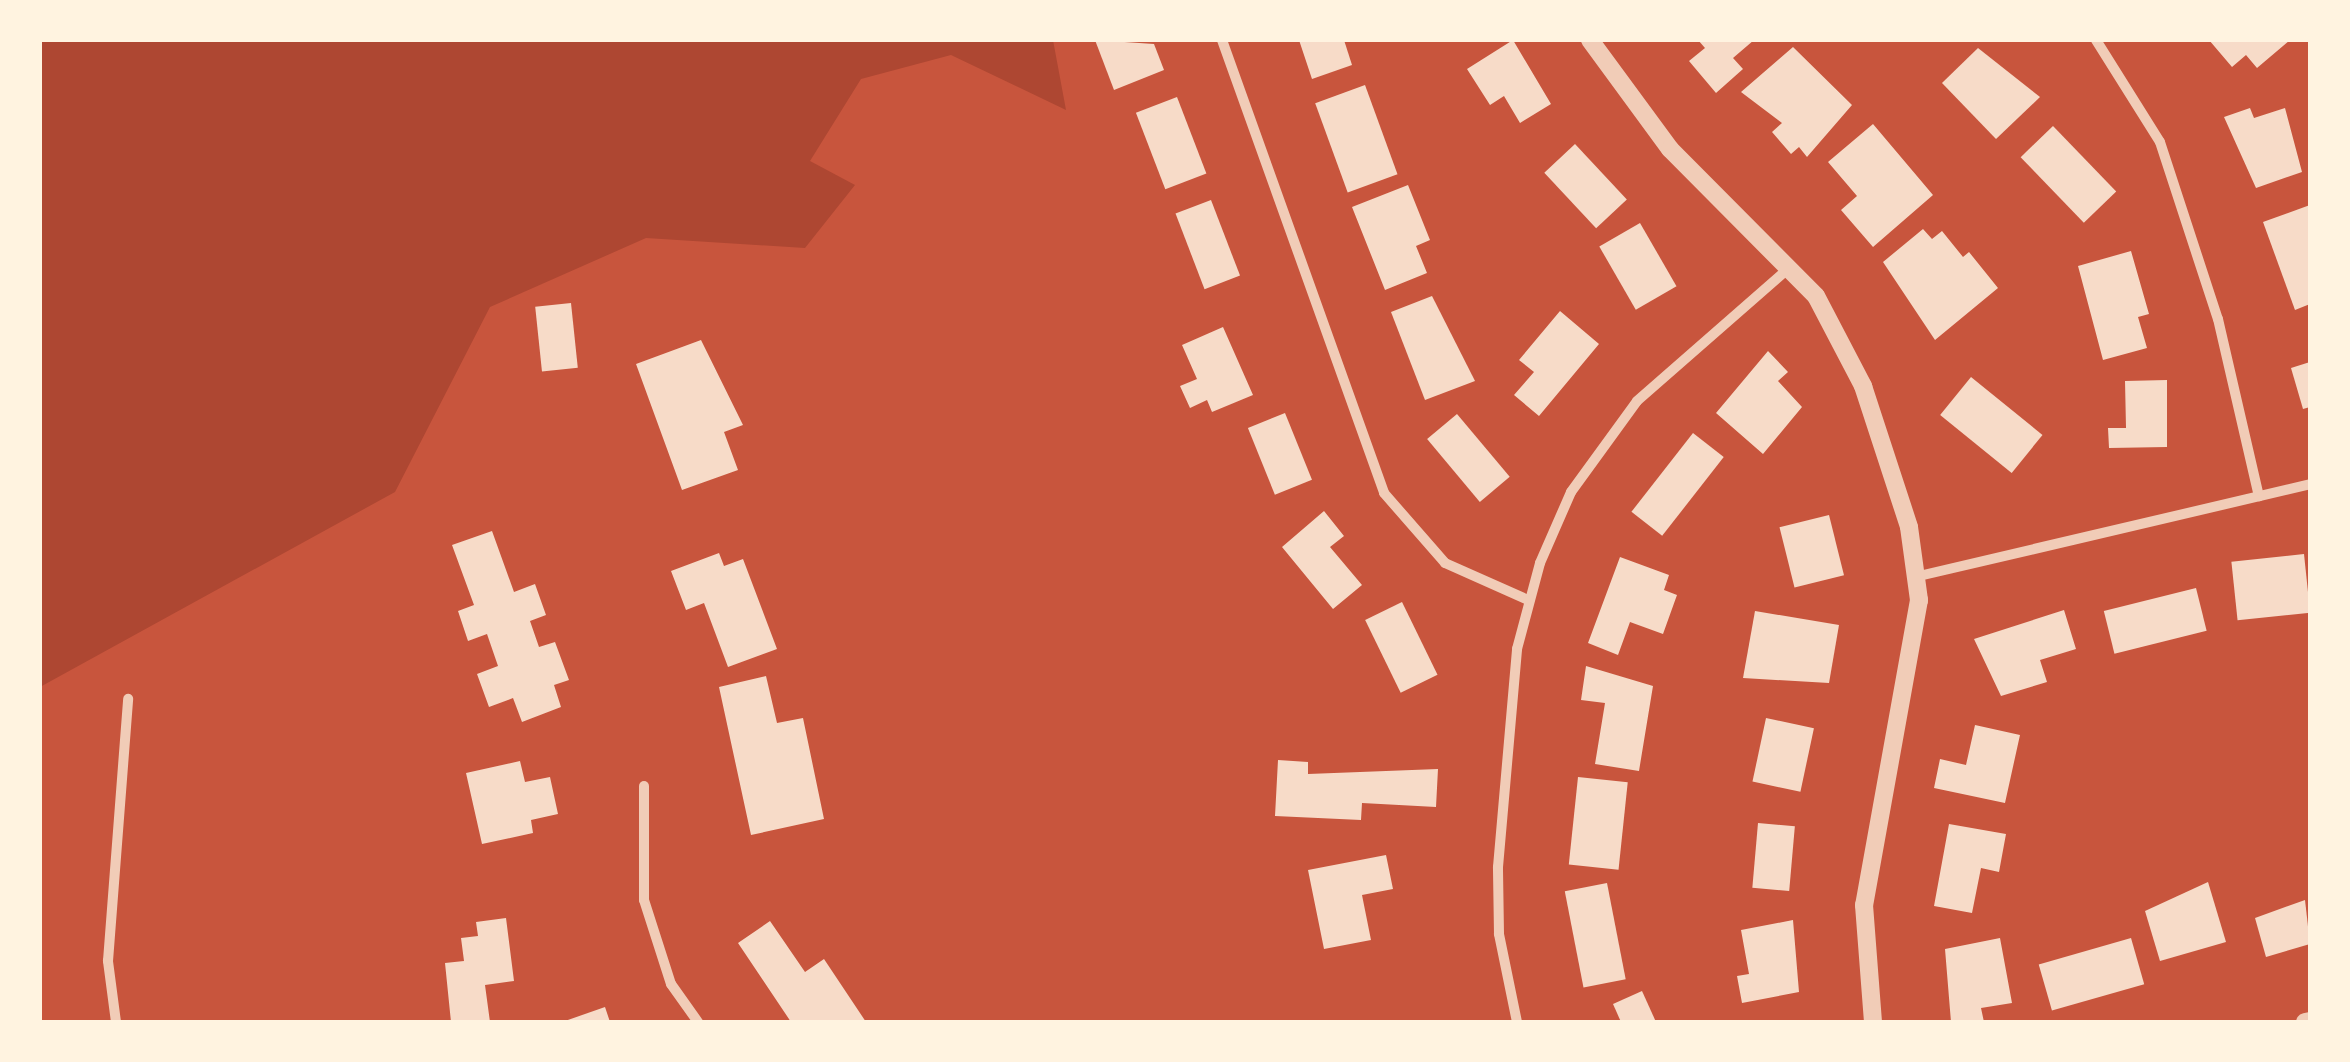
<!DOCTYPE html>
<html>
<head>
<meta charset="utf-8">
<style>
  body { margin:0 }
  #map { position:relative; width:2350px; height:1062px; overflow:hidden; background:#c8553d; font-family:Spectral,serif }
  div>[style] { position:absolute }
  .green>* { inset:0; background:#ae4732 }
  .building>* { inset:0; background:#f7dbc8; transform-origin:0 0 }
  .minor>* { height:10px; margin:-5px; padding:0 5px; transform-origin:5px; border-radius:5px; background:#f1ccb7 }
  .tertiary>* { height:18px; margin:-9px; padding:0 9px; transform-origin:9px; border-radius:9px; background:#f1ccb7 }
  span { translate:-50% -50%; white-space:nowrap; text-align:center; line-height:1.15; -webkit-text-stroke:8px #fff3e0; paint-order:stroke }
  .frame { position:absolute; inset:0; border:42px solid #fff3e0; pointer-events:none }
</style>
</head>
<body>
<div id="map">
  <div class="green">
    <i style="clip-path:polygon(40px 40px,1053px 40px,1066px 110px,951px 55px,861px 79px,810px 161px,855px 185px,805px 248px,646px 238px,490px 307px,395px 492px,40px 687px)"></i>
  </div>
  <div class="building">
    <i style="clip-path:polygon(1095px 40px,1154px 44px,1164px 70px,1114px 90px)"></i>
    <i style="clip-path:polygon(1299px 40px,1344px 40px,1352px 65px,1312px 79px)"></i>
    <i style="clip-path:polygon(1513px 40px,1551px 104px,1520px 123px,1504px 96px,1490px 105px,1467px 69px)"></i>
    <i style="clip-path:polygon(1698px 40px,1754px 40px,1733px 58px,1743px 69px,1716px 93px,1689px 61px,1705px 48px)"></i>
    <i style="clip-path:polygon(2209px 40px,2290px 40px,2257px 68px,2246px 55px,2232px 67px)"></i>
    <i style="clip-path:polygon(1793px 47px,1852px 105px,1807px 157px,1799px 147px,1791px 154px,1772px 132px,1782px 123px,1741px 92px)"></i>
    <i style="clip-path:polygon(1978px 48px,2040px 97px,1996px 139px,1942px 83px)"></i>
    <i style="left:1365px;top:85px;width:95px;height:53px;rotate:70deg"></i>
    <i style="left:1177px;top:97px;width:82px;height:44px;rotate:69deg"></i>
    <i style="clip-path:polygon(2250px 108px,2254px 118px,2285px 108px,2302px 172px,2256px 188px,2224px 117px)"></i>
    <i style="clip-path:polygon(1873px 124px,1933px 195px,1873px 247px,1841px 210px,1857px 196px,1828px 162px)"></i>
    <i style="left:2053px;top:126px;width:91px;height:45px;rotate:46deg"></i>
    <i style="left:1575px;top:144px;width:76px;height:42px;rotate:47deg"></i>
    <i style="clip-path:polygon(1408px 185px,1430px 240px,1416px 246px,1427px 273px,1385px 290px,1352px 207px)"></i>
    <i style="left:1211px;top:200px;width:81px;height:38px;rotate:69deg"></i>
    <i style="clip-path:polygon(2310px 205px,2310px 304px,2295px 310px,2263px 222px)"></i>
    <i style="left:1640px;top:223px;width:73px;height:47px;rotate:60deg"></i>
    <i style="clip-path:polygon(1923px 229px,1932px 239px,1942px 231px,1963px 257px,1969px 252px,1998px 288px,1935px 340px,1883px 262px)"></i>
    <i style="clip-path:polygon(2131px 251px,2149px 314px,2138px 317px,2147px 348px,2103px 360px,2078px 266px)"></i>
    <i style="clip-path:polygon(1432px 296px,1475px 381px,1425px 400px,1391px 312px)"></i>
    <i style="left:571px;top:303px;width:65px;height:36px;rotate:84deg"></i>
    <i style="clip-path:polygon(1560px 311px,1599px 344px,1539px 416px,1514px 395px,1534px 372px,1519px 360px)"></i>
    <i style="clip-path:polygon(1223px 327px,1253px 395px,1212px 412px,1207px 400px,1190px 408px,1180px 386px,1197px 379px,1182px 345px)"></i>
    <i style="clip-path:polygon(701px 340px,743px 425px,724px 432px,738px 470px,682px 490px,636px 364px)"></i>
    <i style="clip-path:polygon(1768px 351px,1788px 372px,1778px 381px,1802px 407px,1763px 454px,1716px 413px)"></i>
    <i style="clip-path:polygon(2310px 362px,2310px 407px,2303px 409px,2291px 368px)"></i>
    <i style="left:1971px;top:377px;width:92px;height:49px;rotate:39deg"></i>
    <i style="clip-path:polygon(2167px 380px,2167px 447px,2109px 448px,2108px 428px,2126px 428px,2125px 381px)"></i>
    <i style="left:1285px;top:413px;width:72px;height:40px;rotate:68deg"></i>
    <i style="left:1457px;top:414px;width:82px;height:39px;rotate:50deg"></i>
    <i style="left:1693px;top:433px;width:39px;height:100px;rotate:38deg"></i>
    <i style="clip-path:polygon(1324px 511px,1344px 536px,1330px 547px,1362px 585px,1333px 609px,1282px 547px)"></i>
    <i style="left:1829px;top:515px;width:62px;height:51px;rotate:76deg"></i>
    <i style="clip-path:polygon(492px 531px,514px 592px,535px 584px,546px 615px,530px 621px,539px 647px,555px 642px,569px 680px,554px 685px,561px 707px,522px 722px,513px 698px,489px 707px,477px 674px,498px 666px,487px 634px,468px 641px,458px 611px,474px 605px,452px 545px)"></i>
    <i style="clip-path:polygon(719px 553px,724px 566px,743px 559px,777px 649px,728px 667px,704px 603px,686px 610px,671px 571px)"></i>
    <i style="left:2304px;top:554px;width:59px;height:73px;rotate:84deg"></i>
    <i style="clip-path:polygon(1620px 557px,1669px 575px,1664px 590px,1677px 595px,1663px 634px,1630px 622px,1618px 655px,1588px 643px)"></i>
    <i style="left:2196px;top:588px;width:44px;height:95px;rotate:76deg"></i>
    <i style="left:1402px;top:602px;width:81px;height:41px;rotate:64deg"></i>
    <i style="clip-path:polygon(2064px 610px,2076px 649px,2040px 660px,2047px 682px,2001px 696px,1974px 639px)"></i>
    <i style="clip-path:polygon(1755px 611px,1839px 625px,1829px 683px,1743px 678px)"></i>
    <i style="clip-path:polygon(1586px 666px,1653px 686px,1639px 771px,1595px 764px,1605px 703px,1581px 700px)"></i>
    <i style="clip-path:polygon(766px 676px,777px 723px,803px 718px,824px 819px,751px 835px,719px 687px)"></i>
    <i style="left:1766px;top:718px;width:49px;height:65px;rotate:12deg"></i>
    <i style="clip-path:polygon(1975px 725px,2020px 735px,2005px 803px,1934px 788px,1940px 759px,1966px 765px)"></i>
    <i style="clip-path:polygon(1278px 760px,1308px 762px,1308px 774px,1438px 769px,1436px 807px,1362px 803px,1361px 820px,1275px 816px)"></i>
    <i style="clip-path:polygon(520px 761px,525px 782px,550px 777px,558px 814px,531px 820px,533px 833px,482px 844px,466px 773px)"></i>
    <i style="left:1578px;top:777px;width:50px;height:88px;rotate:6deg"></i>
    <i style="left:1758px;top:823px;width:37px;height:65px;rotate:5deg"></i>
    <i style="clip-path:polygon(1949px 824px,2006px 834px,1999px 872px,1981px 868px,1972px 913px,1934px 906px)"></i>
    <i style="clip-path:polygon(1386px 855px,1393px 889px,1362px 895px,1371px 940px,1324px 949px,1308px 870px)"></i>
    <i style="clip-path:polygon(2208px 882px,2226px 942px,2160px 961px,2145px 911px)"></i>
    <i style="left:1607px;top:883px;width:98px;height:43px;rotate:79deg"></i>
    <i style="clip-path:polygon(2305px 900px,2310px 944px,2266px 957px,2255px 918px)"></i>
    <i style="clip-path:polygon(506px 918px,514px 981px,485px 985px,490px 1022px,451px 1022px,445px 963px,464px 961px,461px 938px,478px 936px,476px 922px)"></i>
    <i style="clip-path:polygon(1793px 920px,1799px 992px,1742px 1003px,1737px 976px,1749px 974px,1741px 930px)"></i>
    <i style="clip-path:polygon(770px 921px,805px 972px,824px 959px,866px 1022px,791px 1022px,738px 943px)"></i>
    <i style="clip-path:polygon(2000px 938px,2012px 1003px,1981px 1008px,1984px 1022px,1951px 1022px,1945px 949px)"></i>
    <i style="left:2131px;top:938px;width:48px;height:96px;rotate:74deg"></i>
    <i style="clip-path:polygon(1642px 991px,1656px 1022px,1621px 1022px,1613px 1004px)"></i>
    <i style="clip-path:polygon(605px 1007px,610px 1022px,565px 1022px,565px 1021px)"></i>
  </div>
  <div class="minor">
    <i style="left:1222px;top:40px;width:481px;rotate:70.3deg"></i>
    <i style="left:1384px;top:493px;width:93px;rotate:48.9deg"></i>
    <i style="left:1445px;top:563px;width:91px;rotate:24deg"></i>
    <i style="left:2096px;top:40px;width:120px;rotate:57.9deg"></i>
    <i style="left:2160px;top:142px;width:186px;rotate:71.9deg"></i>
    <i style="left:2218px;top:319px;width:182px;rotate:77deg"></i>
    <i style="left:1919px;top:576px;width:402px;rotate:-13.2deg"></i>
    <i style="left:644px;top:786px;width:114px;rotate:90deg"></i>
    <i style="left:644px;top:900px;width:88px;rotate:72.2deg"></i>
    <i style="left:671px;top:984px;width:47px;rotate:54.6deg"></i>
    <i style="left:116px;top:1022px;width:62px;rotate:-97.5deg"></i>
    <i style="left:108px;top:961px;width:263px;rotate:-85.6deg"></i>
    <i style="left:1517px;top:1022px;width:90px;rotate:-101.6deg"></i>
    <i style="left:1499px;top:934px;width:67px;rotate:-90.9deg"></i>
    <i style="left:1498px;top:867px;width:219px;rotate:-85deg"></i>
    <i style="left:1517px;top:649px;width:89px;rotate:-75deg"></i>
    <i style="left:1540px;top:563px;width:77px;rotate:-66.4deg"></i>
    <i style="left:1571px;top:492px;width:112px;rotate:-54deg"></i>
    <i style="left:1637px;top:401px;width:205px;rotate:-41.2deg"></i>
  </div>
  <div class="tertiary">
    <i style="left:1590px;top:40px;width:135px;rotate:53.7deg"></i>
    <i style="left:1670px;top:149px;width:207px;rotate:45.2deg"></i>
    <i style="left:1816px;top:296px;width:102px;rotate:62.4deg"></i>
    <i style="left:1863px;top:386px;width:148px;rotate:71.9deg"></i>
    <i style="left:1909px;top:527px;width:74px;rotate:82.2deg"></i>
    <i style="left:1919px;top:600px;width:310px;rotate:100.2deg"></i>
    <i style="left:1864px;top:905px;width:117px;rotate:85.6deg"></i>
    <i style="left:2305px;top:1022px;width:5px;rotate:-11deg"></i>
  </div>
  <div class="frame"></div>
</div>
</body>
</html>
